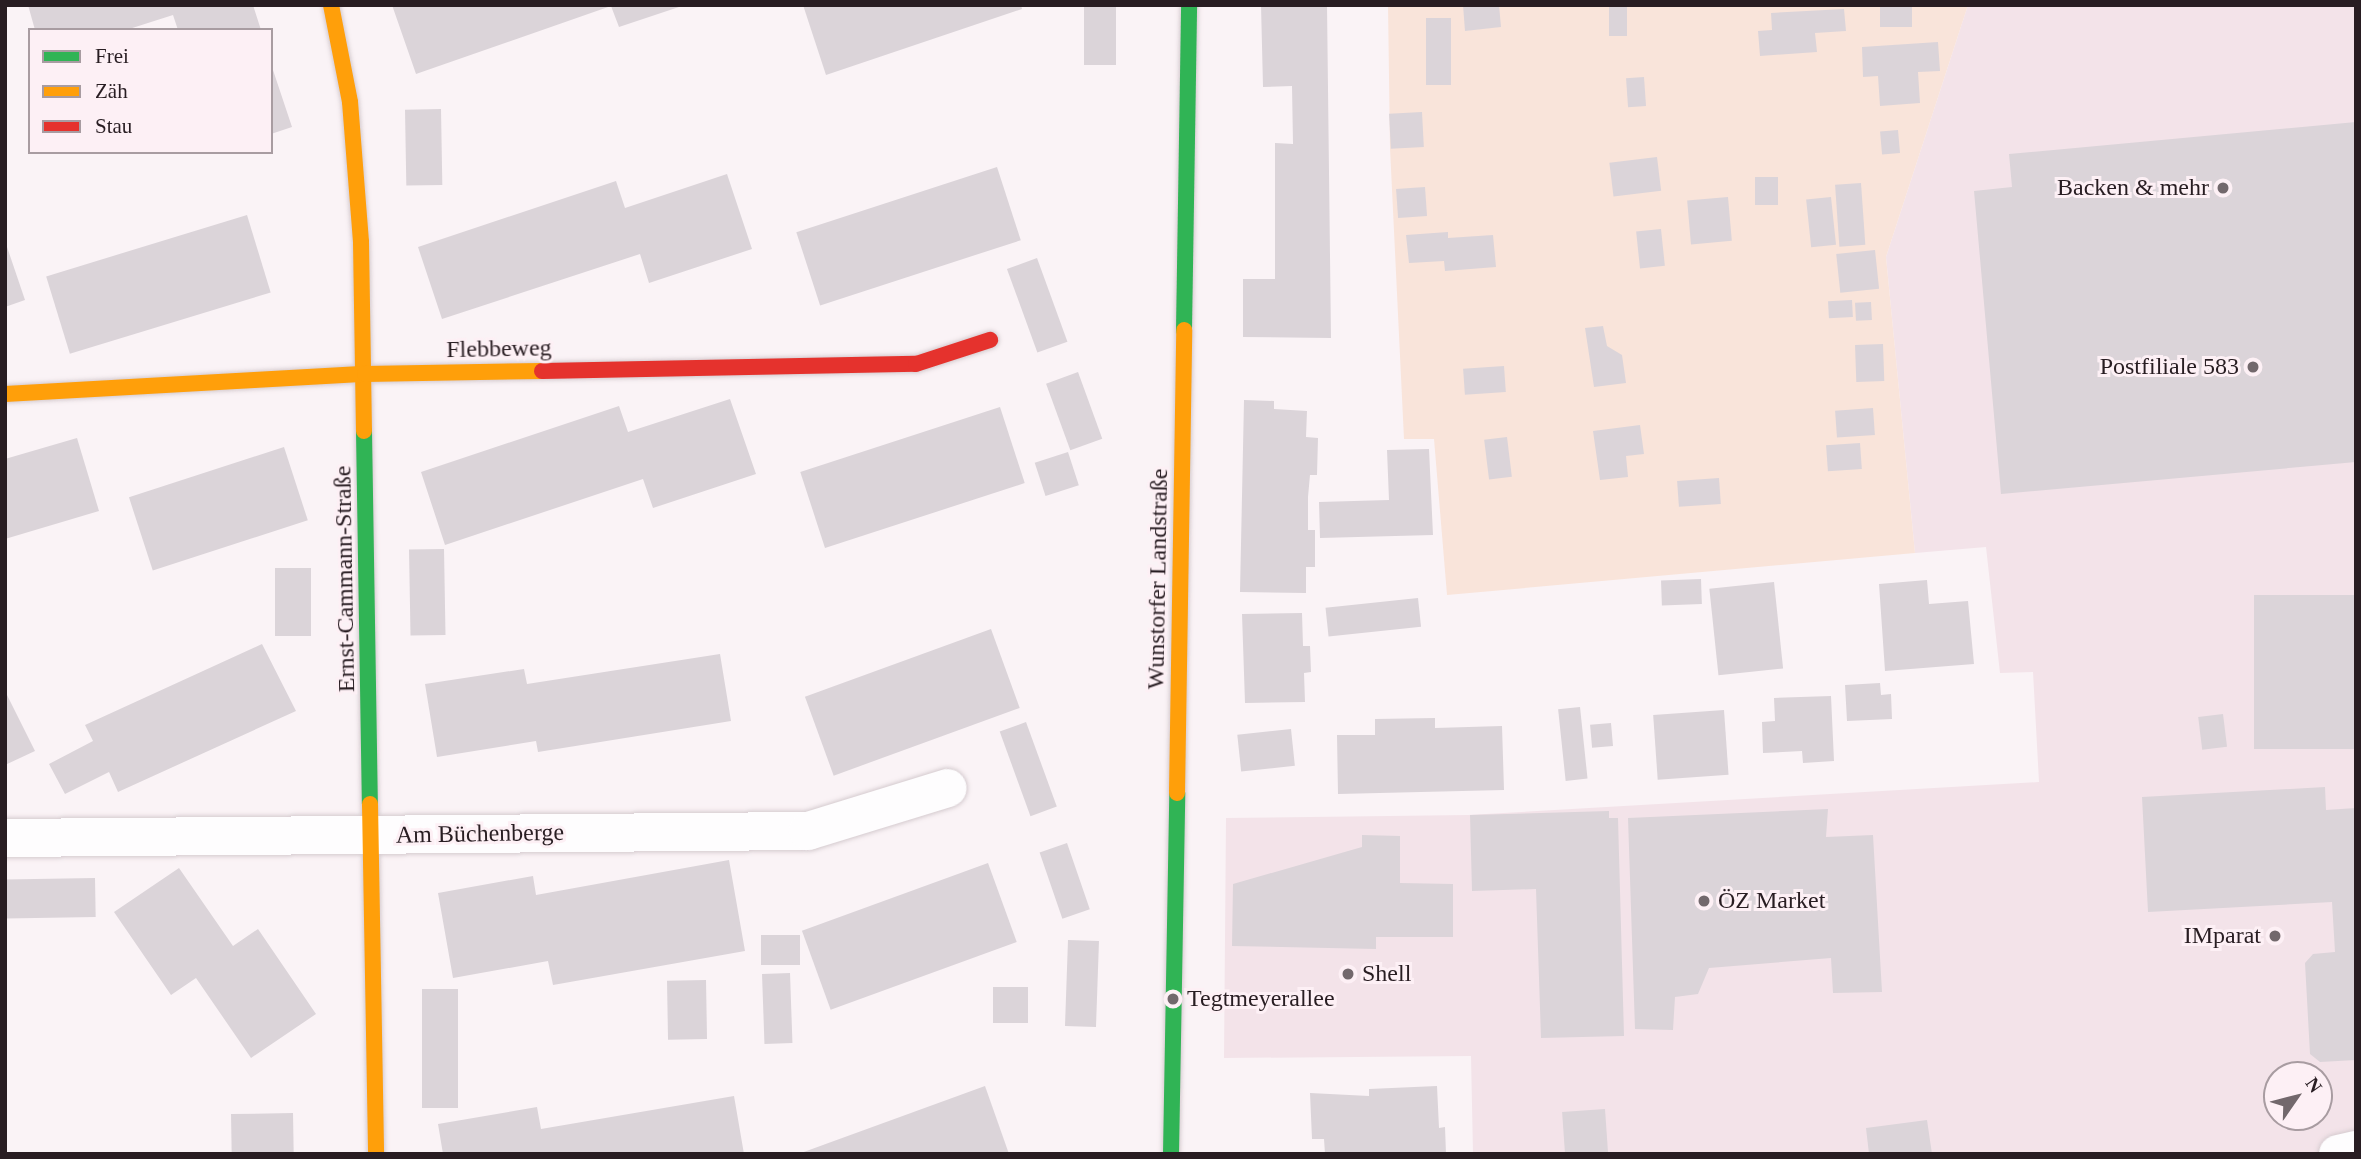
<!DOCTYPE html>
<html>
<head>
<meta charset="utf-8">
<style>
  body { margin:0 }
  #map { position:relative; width:2361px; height:1159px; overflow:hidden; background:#faf3f6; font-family:Georgia,serif }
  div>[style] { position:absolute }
  .built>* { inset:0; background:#f3e3e9 }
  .green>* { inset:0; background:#f9e4da }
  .building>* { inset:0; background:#dbd4d9; transform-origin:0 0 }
  .roads { filter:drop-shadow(0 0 2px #d5cbcf) drop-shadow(0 0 2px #d5cbcf) }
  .street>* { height:38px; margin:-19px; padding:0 19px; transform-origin:19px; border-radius:19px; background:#fefdfe }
  .fast>* { height:16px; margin:-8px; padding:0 8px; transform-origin:8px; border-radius:8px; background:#30b455 }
  .slow>* { height:16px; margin:-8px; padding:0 8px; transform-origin:8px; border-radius:8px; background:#ff9f0a }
  .jam>* { height:16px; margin:-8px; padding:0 8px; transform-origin:8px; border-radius:8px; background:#e5322d }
  .dots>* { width:19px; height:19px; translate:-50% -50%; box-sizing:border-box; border:4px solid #fdf0f5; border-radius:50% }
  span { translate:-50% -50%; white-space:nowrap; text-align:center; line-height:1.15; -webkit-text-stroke:6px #fdf0f5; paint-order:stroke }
  .poi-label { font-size:24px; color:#281d22 }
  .right { translate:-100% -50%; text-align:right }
  .left { translate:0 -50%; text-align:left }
  .street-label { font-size:24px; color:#281d22 }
  .frame { position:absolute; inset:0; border:7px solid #281d22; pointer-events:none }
  .legend { position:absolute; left:28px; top:28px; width:245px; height:126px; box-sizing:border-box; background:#fdf0f5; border:2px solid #a89ca1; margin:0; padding:9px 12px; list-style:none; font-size:21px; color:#281d22 }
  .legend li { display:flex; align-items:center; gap:14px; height:35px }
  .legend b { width:35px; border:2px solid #a89ca1 }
  .north { position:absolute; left:2263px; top:1061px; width:70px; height:70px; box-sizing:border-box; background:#fdf0f5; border:2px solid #a89ca1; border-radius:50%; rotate:55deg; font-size:19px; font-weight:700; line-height:28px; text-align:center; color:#281d22 }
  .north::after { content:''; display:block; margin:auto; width:24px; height:32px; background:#72686c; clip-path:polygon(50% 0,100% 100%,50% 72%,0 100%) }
</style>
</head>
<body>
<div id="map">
  <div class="built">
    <i style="clip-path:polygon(evenodd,1968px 5px,2356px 5px,2356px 1154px,1473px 1154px,1471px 1056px,1224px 1058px,1226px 818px,1468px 815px,2039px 782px,2033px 672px,2000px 673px,1986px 547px,1915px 553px,1886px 257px,1968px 5px,2277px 1075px,2319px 1075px,2319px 1117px,2277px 1117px,2277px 1075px)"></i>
  </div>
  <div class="green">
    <i style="clip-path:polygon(1388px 5px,1968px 5px,1886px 257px,1915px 553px,1447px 595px,1434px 439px,1404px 439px,1390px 148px)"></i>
  </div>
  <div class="building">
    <i style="clip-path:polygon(28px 5px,253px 5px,261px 30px,178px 30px,173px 15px,126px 30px,35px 30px)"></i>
    <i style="clip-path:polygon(392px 5px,682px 5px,682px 6px,619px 27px,611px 6px,416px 74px)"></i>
    <i style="clip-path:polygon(803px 5px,1021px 5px,1022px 9px,826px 75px)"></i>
    <i style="left:1084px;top:5px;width:32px;height:60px"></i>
    <i style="clip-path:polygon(1261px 5px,1327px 5px,1331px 338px,1243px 337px,1243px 279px,1275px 279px,1275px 143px,1293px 144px,1292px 86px,1263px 87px)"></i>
    <i style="clip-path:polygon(1463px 5px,1499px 5px,1501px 27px,1465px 31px)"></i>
    <i style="left:1609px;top:5px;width:18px;height:31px"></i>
    <i style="left:1880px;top:5px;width:32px;height:22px"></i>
    <i style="clip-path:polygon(1844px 9px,1846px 31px,1815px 33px,1817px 52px,1760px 56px,1758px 31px,1772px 30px,1771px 13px)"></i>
    <i style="left:1451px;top:18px;width:67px;height:25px;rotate:90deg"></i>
    <i style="clip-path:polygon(1938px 42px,1940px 71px,1918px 72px,1920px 103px,1880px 106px,1878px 76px,1863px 77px,1862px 47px)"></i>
    <i style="clip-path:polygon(271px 64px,292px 127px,271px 134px)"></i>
    <i style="left:1644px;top:77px;width:29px;height:18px;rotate:86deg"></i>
    <i style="left:441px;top:109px;width:76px;height:36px;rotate:89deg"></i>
    <i style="left:1422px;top:112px;width:35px;height:33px;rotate:87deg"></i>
    <i style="clip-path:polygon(2356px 122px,2356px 462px,2001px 494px,1974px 191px,2012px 187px,2009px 154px)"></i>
    <i style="left:1898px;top:130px;width:23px;height:18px;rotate:85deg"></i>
    <i style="left:1657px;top:157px;width:34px;height:48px;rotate:83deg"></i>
    <i style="left:997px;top:167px;width:77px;height:211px;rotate:72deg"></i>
    <i style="clip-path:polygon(727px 174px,752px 249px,649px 283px,640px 254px,442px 319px,418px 247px,616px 181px,625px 208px)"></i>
    <i style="left:1778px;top:177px;width:28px;height:23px;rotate:90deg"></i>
    <i style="left:1861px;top:183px;width:62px;height:26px;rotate:86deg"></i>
    <i style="left:1425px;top:187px;width:29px;height:29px;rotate:86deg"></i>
    <i style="left:1728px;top:197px;width:44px;height:41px;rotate:85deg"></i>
    <i style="left:1831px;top:197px;width:48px;height:25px;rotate:84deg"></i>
    <i style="left:247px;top:215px;width:81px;height:210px;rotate:73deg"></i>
    <i style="left:1661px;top:229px;width:37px;height:25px;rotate:84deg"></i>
    <i style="clip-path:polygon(1448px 232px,1448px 238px,1493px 235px,1496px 267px,1445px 271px,1444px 261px,1409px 263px,1406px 235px)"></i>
    <i style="clip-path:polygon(5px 241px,25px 300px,5px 307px)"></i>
    <i style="left:1875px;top:250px;width:39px;height:39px;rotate:84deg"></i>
    <i style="left:1037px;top:258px;width:89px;height:32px;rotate:70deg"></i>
    <i style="left:1852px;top:300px;width:17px;height:24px;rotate:87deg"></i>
    <i style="left:1871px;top:302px;width:18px;height:16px;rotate:87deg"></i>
    <i style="clip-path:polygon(1603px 326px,1607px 346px,1622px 355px,1626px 383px,1594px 387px,1585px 328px)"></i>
    <i style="left:1883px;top:344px;width:37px;height:28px;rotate:88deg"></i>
    <i style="left:1504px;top:366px;width:26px;height:41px;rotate:86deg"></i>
    <i style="left:1078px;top:372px;width:71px;height:34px;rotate:70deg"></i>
    <i style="clip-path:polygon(730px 399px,756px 474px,653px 508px,643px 479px,445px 545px,421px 472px,619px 406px,628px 432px)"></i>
    <i style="clip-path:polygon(1244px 400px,1274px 401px,1274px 409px,1307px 411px,1306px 437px,1318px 438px,1317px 475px,1310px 475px,1308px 497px,1308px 530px,1315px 530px,1315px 567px,1306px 567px,1306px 593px,1240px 592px)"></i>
    <i style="left:1000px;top:407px;width:80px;height:210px;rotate:72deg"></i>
    <i style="left:1873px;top:408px;width:27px;height:38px;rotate:86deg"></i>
    <i style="clip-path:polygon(1640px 425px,1644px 454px,1626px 456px,1628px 477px,1600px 480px,1593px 431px)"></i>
    <i style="left:1507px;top:437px;width:40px;height:23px;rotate:83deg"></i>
    <i style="clip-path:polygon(77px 438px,99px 511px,5px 539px,5px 459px)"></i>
    <i style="left:1860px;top:443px;width:26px;height:34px;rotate:86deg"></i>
    <i style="left:284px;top:447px;width:77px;height:163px;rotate:72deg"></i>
    <i style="clip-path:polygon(1429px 449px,1433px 535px,1320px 538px,1319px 502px,1389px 500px,1387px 450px)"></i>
    <i style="left:1068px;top:452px;width:35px;height:35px;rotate:72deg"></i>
    <i style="left:1719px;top:478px;width:26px;height:42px;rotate:86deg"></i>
    <i style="left:444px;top:549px;width:86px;height:35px;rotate:89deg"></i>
    <i style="left:275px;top:568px;width:36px;height:68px"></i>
    <i style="left:1701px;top:579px;width:25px;height:40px;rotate:88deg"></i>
    <i style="clip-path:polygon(1927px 580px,1929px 604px,1968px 601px,1974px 664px,1885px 671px,1879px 584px)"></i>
    <i style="left:1774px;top:582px;width:87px;height:65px;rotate:84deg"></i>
    <i style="left:2356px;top:595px;width:154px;height:102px;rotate:90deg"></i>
    <i style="left:1418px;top:598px;width:29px;height:93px;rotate:84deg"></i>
    <i style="clip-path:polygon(1302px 613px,1303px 646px,1310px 646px,1311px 672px,1304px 673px,1305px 702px,1245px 703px,1242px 614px)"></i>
    <i style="left:991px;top:629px;width:84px;height:198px;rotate:70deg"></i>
    <i style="clip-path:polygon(262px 644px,296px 711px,118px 792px,109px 772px,65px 794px,49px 764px,93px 741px,85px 725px)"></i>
    <i style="clip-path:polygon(720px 654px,731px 721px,538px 752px,536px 741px,437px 757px,425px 684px,524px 669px,527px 684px)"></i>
    <i style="clip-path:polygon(1880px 683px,1881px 695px,1891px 694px,1892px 719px,1847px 721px,1845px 685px)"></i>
    <i style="clip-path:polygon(5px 691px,35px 751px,5px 765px)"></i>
    <i style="clip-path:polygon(1831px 696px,1834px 761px,1803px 763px,1802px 751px,1763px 753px,1762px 722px,1775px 721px,1774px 698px)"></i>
    <i style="left:1580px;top:707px;width:72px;height:22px;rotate:84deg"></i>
    <i style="left:1724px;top:710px;width:65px;height:71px;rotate:86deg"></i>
    <i style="left:2223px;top:714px;width:33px;height:25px;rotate:83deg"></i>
    <i style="clip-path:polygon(1435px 718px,1435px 728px,1502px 726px,1504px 790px,1338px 794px,1337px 735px,1375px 735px,1375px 719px)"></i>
    <i style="left:1026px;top:722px;width:90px;height:28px;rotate:70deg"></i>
    <i style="left:1611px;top:723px;width:23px;height:21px;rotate:85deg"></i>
    <i style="left:1291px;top:729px;width:37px;height:54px;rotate:84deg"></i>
    <i style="clip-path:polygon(2325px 787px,2326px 810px,2356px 808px,2356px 1060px,2320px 1062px,2310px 1054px,2305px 963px,2313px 954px,2335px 952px,2332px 902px,2148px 912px,2142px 797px)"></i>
    <i style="clip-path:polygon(1828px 809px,1826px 837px,1873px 835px,1882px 992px,1833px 993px,1831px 958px,1709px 968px,1698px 994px,1675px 997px,1673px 1030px,1635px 1029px,1628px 818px)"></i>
    <i style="clip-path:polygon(1609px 811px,1609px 818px,1618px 818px,1624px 1036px,1541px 1038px,1536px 889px,1472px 891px,1470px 815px)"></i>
    <i style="clip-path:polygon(1362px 835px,1400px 836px,1400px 883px,1453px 884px,1453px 937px,1376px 937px,1376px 949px,1232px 946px,1233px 884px,1362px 847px)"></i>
    <i style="left:1067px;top:843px;width:70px;height:29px;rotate:71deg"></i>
    <i style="clip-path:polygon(729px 860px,745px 951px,553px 985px,548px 961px,453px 978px,438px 893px,533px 876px,536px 895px)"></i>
    <i style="left:988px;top:863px;width:84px;height:198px;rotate:70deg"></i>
    <i style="clip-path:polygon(179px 868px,233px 946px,258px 929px,316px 1014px,251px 1058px,196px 978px,171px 995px,114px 912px)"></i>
    <i style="left:95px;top:878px;width:39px;height:90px;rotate:89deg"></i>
    <i style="left:800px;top:935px;width:30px;height:39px;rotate:90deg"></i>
    <i style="left:1068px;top:940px;width:31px;height:86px;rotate:2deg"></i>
    <i style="left:790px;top:973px;width:70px;height:28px;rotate:88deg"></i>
    <i style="left:706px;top:980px;width:59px;height:39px;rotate:89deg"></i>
    <i style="left:993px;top:987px;width:35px;height:36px"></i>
    <i style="left:422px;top:989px;width:36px;height:119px"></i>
    <i style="clip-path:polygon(985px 1086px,1009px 1154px,801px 1154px,801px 1153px)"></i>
    <i style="clip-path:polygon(1437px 1086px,1439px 1128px,1445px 1127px,1446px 1154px,1325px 1154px,1324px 1139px,1312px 1139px,1310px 1093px,1369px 1096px,1369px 1089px)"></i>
    <i style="clip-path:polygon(734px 1096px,744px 1154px,443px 1154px,438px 1124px,537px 1107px,541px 1129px)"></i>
    <i style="left:1605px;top:1109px;width:45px;height:43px;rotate:86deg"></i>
    <i style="left:293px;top:1113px;width:41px;height:62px;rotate:89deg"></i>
    <i style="clip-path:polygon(1927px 1120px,1932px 1154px,1869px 1154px,1866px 1128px)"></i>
  </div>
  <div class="roads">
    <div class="street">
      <i style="left:5px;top:838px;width:803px;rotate:-0.5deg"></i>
      <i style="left:808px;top:831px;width:146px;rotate:-17.1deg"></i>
      <i style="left:2338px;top:1154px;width:18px;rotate:-13deg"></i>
    </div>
    <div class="fast">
      <i style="left:1184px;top:330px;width:325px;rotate:-89.1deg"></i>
      <i style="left:364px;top:431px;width:373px;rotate:89.1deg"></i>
      <i style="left:1171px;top:1154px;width:361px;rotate:-89deg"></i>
    </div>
    <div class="slow">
      <i style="left:331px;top:5px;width:99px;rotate:78.9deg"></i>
      <i style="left:350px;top:102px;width:140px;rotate:85.5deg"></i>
      <i style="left:361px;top:242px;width:189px;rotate:89.1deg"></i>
      <i style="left:5px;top:394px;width:361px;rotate:-3.2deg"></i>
      <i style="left:365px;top:374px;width:177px;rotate:-1deg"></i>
      <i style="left:1177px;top:793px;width:463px;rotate:-89.1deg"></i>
      <i style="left:370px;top:804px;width:350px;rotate:89deg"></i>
    </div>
    <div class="jam">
      <i style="left:542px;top:371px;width:374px;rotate:-1.1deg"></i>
      <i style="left:916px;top:364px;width:78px;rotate:-18deg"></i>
    </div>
  </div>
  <div class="dots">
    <i style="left:2223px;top:188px;background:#72686c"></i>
    <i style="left:2253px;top:367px;background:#72686c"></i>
    <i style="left:1704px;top:901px;background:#72686c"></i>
    <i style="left:2275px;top:936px;background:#72686c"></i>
    <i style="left:1348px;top:974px;background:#72686c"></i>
    <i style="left:1173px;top:999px;background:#72686c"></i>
  </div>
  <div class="poi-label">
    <span class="right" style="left:2209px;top:188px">Backen &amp; mehr</span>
    <span class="right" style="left:2239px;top:367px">Postfiliale 583</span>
    <span class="left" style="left:1718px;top:901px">ÖZ Market</span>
    <span class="right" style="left:2261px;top:936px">IMparat</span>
    <span class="left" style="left:1362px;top:974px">Shell</span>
    <span class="left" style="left:1187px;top:999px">Tegtmeyerallee</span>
  </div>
  <div class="street-label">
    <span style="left:499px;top:349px;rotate:-1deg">Flebbeweg</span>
    <span style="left:345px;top:579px;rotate:-91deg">Ernst-Cammann-Straße</span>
    <span style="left:1158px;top:579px;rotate:-89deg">Wunstorfer Landstraße</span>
    <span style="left:480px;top:834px;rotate:-1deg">Am Büchenberge</span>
  </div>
  <div class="frame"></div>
  <ul class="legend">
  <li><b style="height:9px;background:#30b455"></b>Frei</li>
  <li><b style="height:9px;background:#ff9f0a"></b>Zäh</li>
  <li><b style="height:9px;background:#e5322d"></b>Stau</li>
  </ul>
  <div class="north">N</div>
</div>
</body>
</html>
